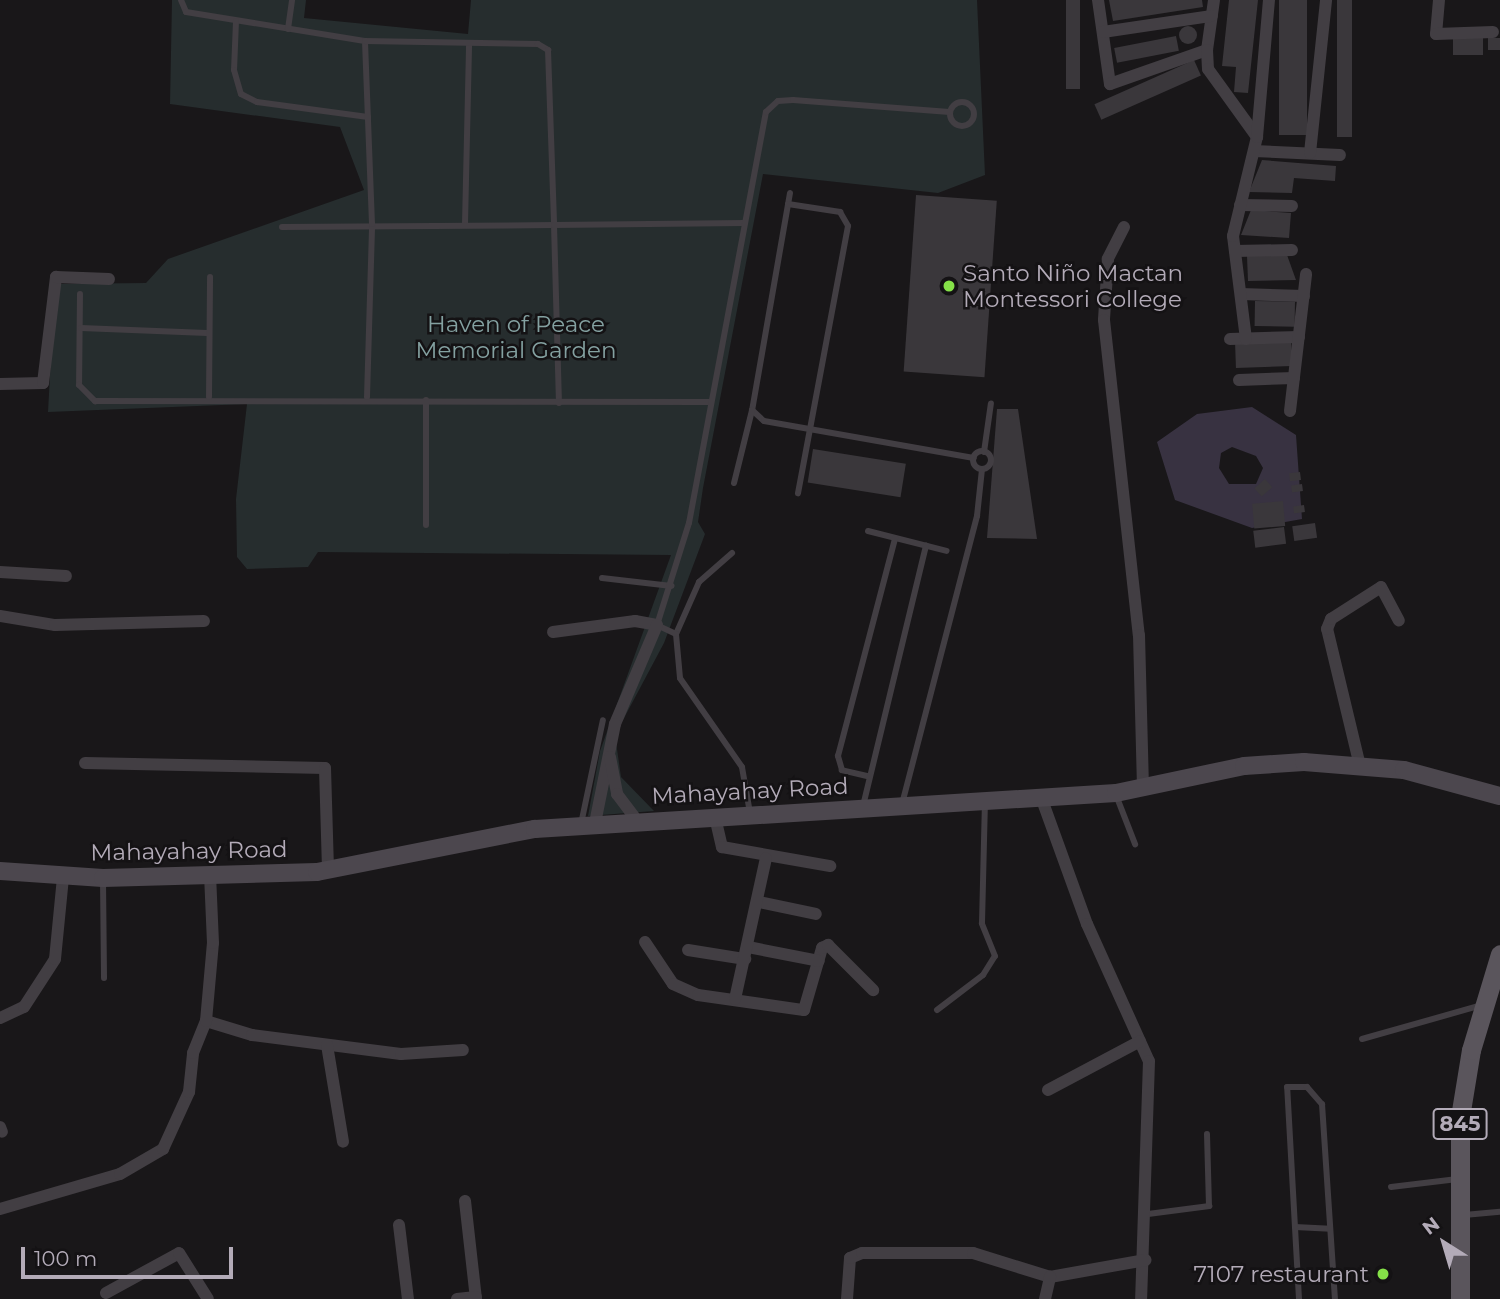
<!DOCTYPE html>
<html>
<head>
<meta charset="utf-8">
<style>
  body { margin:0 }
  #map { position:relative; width:1500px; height:1299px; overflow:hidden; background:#191719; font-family:Montserrat,sans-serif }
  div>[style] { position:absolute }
  .green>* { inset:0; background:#262d2e }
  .water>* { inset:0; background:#383241 }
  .building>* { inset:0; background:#3a373b; transform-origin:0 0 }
  .round { border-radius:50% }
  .lane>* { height:6px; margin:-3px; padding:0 3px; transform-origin:3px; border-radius:3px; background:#423e43 }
  .lane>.ring { margin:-3px; padding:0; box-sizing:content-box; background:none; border:6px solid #423e43; border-radius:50% }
  .street>* { height:12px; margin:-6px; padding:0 6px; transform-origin:6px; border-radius:6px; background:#423e43 }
  .secondary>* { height:18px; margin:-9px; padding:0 9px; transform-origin:9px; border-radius:9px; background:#4c474e }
  .primary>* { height:19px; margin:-9.5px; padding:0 9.5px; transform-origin:9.5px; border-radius:9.5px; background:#5a555c }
  .dots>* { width:19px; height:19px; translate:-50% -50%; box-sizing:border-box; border:4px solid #141214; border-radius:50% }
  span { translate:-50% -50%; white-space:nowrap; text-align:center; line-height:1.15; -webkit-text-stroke:5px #141214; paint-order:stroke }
  .shield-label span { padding:2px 5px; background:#141214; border:2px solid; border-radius:5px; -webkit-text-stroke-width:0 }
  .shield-label { font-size:21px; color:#b3abb8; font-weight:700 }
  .poi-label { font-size:23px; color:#b3abb8 }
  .left { translate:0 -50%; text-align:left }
  .right { translate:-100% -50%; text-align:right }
  .park-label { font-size:23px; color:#84a1a1 }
  .street-label { font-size:23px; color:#b3abb8 }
  .north { position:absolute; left:1409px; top:1208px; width:70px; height:70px; -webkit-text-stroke:5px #141214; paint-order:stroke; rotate:323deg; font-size:19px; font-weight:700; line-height:28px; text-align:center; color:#b3abb8 }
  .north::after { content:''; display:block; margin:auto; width:24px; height:32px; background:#b3abb8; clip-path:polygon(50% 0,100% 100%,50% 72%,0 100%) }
  .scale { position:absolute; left:21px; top:1247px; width:212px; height:32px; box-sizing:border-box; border:4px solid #b3abb8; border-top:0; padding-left:9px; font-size:21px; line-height:24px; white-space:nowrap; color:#b3abb8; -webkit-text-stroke:5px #141214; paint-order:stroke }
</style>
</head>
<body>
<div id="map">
  <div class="green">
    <i style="clip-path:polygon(172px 0,306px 0,304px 18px,468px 34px,471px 0,977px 0,985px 175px,938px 193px,763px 174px,703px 488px,698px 522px,705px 534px,664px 643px,615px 735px,621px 777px,654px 811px,588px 816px,600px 751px,671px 555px,318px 552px,308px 567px,247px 569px,237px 557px,236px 499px,247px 404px,48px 412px,55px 284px,146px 283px,168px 259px,364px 190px,340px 127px,170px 104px)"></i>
  </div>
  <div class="water">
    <i style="clip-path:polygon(evenodd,1252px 407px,1296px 435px,1302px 519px,1252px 528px,1175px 500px,1157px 442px,1197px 414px,1252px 407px,1232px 447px,1256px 456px,1263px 468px,1256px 484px,1229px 484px,1219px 468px,1221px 453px,1232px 447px)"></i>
  </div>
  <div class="building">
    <i style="left:1066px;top:0;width:14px;height:89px"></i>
    <i style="clip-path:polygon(1109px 0,1202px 0,1203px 7px,1113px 21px)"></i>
    <i style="clip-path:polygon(1229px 0,1258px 0,1248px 93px,1234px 92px,1236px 67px,1222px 66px)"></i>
    <i style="left:1279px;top:0;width:28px;height:135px"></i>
    <i style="left:1337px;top:0;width:15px;height:137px"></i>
    <i class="round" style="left:1179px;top:26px;width:18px;height:18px"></i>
    <i style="left:1176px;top:36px;width:15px;height:63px;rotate:79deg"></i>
    <i style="left:1453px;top:37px;width:30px;height:18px"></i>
    <i style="left:1488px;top:38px;width:12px;height:12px"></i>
    <i style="left:1194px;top:60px;width:17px;height:109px;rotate:66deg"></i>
    <i style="clip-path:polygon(1262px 160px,1336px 166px,1335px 181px,1294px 178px,1292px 193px,1249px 192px)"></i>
    <i style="left:916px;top:195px;width:81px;height:177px;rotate:4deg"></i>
    <i style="clip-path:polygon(1251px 210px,1291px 213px,1289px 238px,1241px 235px)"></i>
    <i style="clip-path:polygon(1287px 255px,1296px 280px,1248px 281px,1247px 256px)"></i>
    <i style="left:1255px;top:301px;width:40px;height:25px;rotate:1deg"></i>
    <i style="left:1291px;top:340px;width:26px;height:56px;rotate:88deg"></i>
    <i style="clip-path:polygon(997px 409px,1018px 409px,1037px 539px,987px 538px)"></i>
    <i style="left:813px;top:449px;width:94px;height:34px;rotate:9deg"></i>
    <i style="left:1300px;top:472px;width:8px;height:11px;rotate:83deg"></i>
    <i style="left:1265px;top:479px;width:11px;height:14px;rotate:49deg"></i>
    <i style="left:1302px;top:484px;width:7px;height:11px;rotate:82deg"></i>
    <i style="left:1283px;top:501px;width:25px;height:31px;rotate:85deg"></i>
    <i style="left:1304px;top:505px;width:7px;height:11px;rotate:82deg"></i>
    <i style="left:1315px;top:523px;width:15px;height:23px;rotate:82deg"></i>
    <i style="left:1284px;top:527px;width:17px;height:31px;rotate:83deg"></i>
  </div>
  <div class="lane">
    <i style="left:181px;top:0;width:13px;rotate:67deg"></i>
    <i style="left:186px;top:12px;width:181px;rotate:9.2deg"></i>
    <i style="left:236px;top:21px;width:49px;rotate:92.3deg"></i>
    <i style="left:234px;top:70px;width:25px;rotate:74deg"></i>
    <i style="left:241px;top:94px;width:18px;rotate:27deg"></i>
    <i style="left:257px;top:102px;width:112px;rotate:7.7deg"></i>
    <i style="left:288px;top:29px;width:29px;rotate:-82deg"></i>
    <i class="ring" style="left:950px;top:102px;width:18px;height:18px"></i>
    <i style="left:790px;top:193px;width:220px;rotate:99.9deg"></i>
    <i style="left:752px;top:410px;width:16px;rotate:43deg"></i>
    <i style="left:764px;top:421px;width:213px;rotate:10deg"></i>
    <i style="left:788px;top:204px;width:53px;rotate:8.7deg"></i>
    <i style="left:840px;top:212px;width:16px;rotate:60deg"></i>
    <i style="left:848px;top:226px;width:272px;rotate:100.6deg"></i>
    <i style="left:465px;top:224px;width:180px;rotate:-88.7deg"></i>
    <i style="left:282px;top:227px;width:272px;rotate:-0.4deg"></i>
    <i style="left:554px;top:225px;width:178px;rotate:88.4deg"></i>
    <i style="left:80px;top:294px;width:91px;rotate:90.6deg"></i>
    <i style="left:79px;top:385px;width:23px;rotate:45deg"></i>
    <i style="left:95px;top:401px;width:616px;rotate:0.09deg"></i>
    <i style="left:81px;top:328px;width:126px;rotate:2.3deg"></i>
    <i style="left:209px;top:397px;width:120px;rotate:-89.5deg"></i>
    <i style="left:367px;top:397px;width:173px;rotate:-88.3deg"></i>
    <i style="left:372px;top:224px;width:183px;rotate:-92.2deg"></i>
    <i style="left:365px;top:41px;width:173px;rotate:1deg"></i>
    <i style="left:538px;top:44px;width:12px;rotate:31deg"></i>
    <i style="left:548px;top:50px;width:175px;rotate:88deg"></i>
    <i style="left:554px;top:225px;width:190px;rotate:-0.6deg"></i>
    <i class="ring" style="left:973px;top:451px;width:12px;height:12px"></i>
    <i style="left:984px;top:452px;width:49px;rotate:-81.9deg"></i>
    <i style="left:734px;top:483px;width:75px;rotate:-76.1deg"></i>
    <i style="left:426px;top:525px;width:125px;rotate:-90deg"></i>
    <i style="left:868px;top:531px;width:81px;rotate:14.2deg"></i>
    <i style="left:602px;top:578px;width:70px;rotate:6.5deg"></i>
    <i style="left:676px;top:634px;width:57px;rotate:-66.1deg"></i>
    <i style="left:699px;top:582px;width:44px;rotate:-41.3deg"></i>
    <i style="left:867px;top:776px;width:26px;rotate:-167deg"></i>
    <i style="left:842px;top:770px;width:15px;rotate:-106deg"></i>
    <i style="left:838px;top:756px;width:225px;rotate:-75.3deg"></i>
    <i style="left:1116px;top:795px;width:53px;rotate:68.8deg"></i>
    <i style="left:902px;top:804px;width:298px;rotate:-75.4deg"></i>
    <i style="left:977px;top:516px;width:47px;rotate:-83.9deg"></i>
    <i style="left:863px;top:806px;width:268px;rotate:-76.4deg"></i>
    <i style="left:750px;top:813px;width:47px;rotate:-99.9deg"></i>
    <i style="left:742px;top:767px;width:108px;rotate:-124.9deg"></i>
    <i style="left:680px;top:678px;width:44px;rotate:-95.2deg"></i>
    <i style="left:676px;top:634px;width:21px;rotate:-155deg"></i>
    <i style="left:657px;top:625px;width:107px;rotate:-72.6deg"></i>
    <i style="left:689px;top:523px;width:418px;rotate:-79.4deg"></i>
    <i style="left:766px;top:112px;width:16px;rotate:-43deg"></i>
    <i style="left:778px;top:101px;width:15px;rotate:-4deg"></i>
    <i style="left:793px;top:100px;width:157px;rotate:4.4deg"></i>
    <i style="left:581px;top:824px;width:106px;rotate:-78.1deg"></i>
    <i style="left:103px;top:880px;width:98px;rotate:89.4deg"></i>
    <i style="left:937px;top:1010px;width:58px;rotate:-37.3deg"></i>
    <i style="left:983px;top:975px;width:22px;rotate:-58deg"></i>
    <i style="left:995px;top:956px;width:35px;rotate:-112deg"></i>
    <i style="left:982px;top:923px;width:119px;rotate:-88.6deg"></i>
    <i style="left:1362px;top:1039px;width:125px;rotate:-15.8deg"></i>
    <i style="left:1391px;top:1187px;width:67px;rotate:-6.8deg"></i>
    <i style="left:1148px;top:1214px;width:62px;rotate:-7.5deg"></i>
    <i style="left:1209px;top:1206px;width:72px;rotate:-91.6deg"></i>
    <i style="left:1464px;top:1215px;width:36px;rotate:-5deg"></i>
    <i style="left:1295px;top:1227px;width:35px;rotate:3deg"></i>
    <i style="left:1299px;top:1299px;width:212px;rotate:-93.2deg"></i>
    <i style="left:1287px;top:1087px;width:20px"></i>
    <i style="left:1307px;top:1087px;width:23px;rotate:49deg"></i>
    <i style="left:1322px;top:1104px;width:195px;rotate:86.2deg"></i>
  </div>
  <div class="street">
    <i style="left:1098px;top:0;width:85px;rotate:81.9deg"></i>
    <i style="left:1110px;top:84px;width:103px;rotate:-19.3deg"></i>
    <i style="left:1207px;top:50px;width:50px;rotate:-82deg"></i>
    <i style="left:1439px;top:0;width:34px;rotate:95deg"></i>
    <i style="left:1436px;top:34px;width:57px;rotate:-2deg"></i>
    <i style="left:1103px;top:32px;width:110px;rotate:-8.4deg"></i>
    <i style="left:1207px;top:50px;width:19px;rotate:87deg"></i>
    <i style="left:1208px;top:69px;width:84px;rotate:54.2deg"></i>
    <i style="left:1254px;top:151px;width:86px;rotate:2.7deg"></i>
    <i style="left:1310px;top:153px;width:154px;rotate:-84deg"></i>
    <i style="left:1240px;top:205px;width:52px;rotate:1.1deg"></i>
    <i style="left:1124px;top:227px;width:36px;rotate:117deg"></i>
    <i style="left:1108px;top:259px;width:61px;rotate:93.8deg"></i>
    <i style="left:1104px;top:320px;width:317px;rotate:83.7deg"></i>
    <i style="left:1139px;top:635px;width:155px;rotate:88.5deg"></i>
    <i style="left:1235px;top:251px;width:57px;rotate:-1deg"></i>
    <i style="left:1241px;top:294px;width:63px;rotate:1.8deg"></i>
    <i style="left:1230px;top:339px;width:69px;rotate:-1.7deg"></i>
    <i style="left:1246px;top:339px;width:104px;rotate:-97.2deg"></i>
    <i style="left:1233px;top:236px;width:102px;rotate:-76.4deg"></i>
    <i style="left:1257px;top:137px;width:138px;rotate:-85deg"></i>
    <i style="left:1239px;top:380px;width:55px;rotate:-2.1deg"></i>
    <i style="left:0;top:384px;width:43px;rotate:-1.3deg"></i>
    <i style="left:43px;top:383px;width:107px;rotate:-83deg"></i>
    <i style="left:56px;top:277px;width:53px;rotate:2.2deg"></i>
    <i style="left:1290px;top:411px;width:138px;rotate:-83.3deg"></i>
    <i style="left:0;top:572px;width:66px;rotate:3.5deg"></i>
    <i style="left:0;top:616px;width:56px;rotate:9.3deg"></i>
    <i style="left:55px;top:625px;width:149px;rotate:-1.5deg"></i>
    <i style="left:553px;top:632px;width:83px;rotate:-7.6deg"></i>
    <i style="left:635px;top:621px;width:22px;rotate:10deg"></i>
    <i style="left:657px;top:625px;width:108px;rotate:113deg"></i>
    <i style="left:615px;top:724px;width:101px;rotate:101.4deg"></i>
    <i style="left:610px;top:757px;width:38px;rotate:79deg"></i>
    <i style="left:617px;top:794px;width:34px;rotate:53deg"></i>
    <i style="left:85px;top:763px;width:240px;rotate:1.2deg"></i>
    <i style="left:325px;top:768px;width:103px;rotate:88.3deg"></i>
    <i style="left:1360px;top:766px;width:141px;rotate:-103.5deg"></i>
    <i style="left:1327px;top:629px;width:11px;rotate:-68deg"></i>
    <i style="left:1331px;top:619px;width:59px;rotate:-32.6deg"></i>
    <i style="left:1381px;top:587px;width:38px;rotate:62deg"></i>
    <i style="left:1041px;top:797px;width:135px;rotate:70.1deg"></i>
    <i style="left:1087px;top:924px;width:150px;rotate:65.7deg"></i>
    <i style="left:1149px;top:1061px;width:238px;rotate:91.9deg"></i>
    <i style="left:715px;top:817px;width:31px;rotate:77deg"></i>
    <i style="left:722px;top:847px;width:110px;rotate:10deg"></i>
    <i style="left:759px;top:902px;width:58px;rotate:11.9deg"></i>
    <i style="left:645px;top:942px;width:50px;rotate:56.3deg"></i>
    <i style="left:673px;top:984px;width:27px;rotate:24deg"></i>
    <i style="left:698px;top:995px;width:107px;rotate:8.1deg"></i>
    <i style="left:804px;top:1010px;width:65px;rotate:-73.8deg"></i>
    <i style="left:822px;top:948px;width:7px;rotate:-27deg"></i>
    <i style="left:828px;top:945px;width:64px;rotate:45deg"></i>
    <i style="left:748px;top:947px;width:72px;rotate:11.2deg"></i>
    <i style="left:688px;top:950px;width:58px;rotate:9deg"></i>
    <i style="left:735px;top:999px;width:144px;rotate:-77.6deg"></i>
    <i style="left:0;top:1018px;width:26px;rotate:-25deg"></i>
    <i style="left:24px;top:1007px;width:57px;rotate:-57.1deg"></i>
    <i style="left:55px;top:959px;width:82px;rotate:-84.4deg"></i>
    <i style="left:206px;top:1021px;width:48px;rotate:16.9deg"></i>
    <i style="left:252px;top:1035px;width:150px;rotate:7.3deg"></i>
    <i style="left:401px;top:1054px;width:62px;rotate:-3.7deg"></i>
    <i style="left:327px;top:1045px;width:98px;rotate:80.6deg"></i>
    <i style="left:1048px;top:1090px;width:104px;rotate:-28deg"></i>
    <i style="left:0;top:1127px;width:5px;rotate:68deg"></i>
    <i style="left:465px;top:1201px;width:99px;rotate:83.6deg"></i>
    <i style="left:0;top:1209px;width:125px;rotate:-16.3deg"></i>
    <i style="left:120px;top:1174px;width:50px;rotate:-30.2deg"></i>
    <i style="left:163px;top:1149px;width:63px;rotate:-65.5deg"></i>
    <i style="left:189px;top:1092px;width:39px;rotate:-84deg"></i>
    <i style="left:193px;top:1053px;width:35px;rotate:-68deg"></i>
    <i style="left:206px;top:1021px;width:78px;rotate:-84.9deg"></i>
    <i style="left:213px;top:943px;width:69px;rotate:-92.5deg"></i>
    <i style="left:399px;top:1225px;width:75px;rotate:83.1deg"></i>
    <i style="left:106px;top:1293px;width:83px;rotate:-28.7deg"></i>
    <i style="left:179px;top:1253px;width:54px;rotate:57.8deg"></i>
    <i style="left:457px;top:1299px;width:19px;rotate:-6deg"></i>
    <i style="left:847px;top:1299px;width:41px;rotate:-85.8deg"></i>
    <i style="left:850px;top:1258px;width:13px;rotate:-23deg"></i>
    <i style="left:862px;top:1253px;width:111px"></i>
    <i style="left:973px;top:1253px;width:81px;rotate:17.3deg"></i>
    <i style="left:1050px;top:1277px;width:97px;rotate:-10.1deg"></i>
    <i style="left:1045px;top:1299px;width:23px;rotate:-77deg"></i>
  </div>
  <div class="secondary">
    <i style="left:0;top:871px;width:103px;rotate:3.9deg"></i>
    <i style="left:103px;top:878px;width:214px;rotate:-1.6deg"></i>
    <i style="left:317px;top:872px;width:222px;rotate:-11.2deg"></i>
    <i style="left:535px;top:829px;width:582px;rotate:-3.55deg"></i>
    <i style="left:1116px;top:793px;width:131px;rotate:-11.9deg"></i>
    <i style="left:1244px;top:766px;width:60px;rotate:-3.8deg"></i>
    <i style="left:1304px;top:762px;width:100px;rotate:4.6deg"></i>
    <i style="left:1404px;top:770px;width:99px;rotate:15.2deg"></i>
  </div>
  <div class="primary">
    <i style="left:1460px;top:1299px;width:182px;rotate:-90deg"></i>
    <i style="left:1460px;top:1117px;width:68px;rotate:-80.7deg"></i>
    <i style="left:1471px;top:1050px;width:100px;rotate:-73.2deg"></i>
  </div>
  <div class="dots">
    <i style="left:949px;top:286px;background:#85e148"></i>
    <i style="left:1383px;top:1274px;background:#85e148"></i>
  </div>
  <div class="shield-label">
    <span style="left:1460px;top:1124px">845</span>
  </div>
  <div class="poi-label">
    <span class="left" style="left:963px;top:286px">Santo Niño Mactan<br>Montessori College</span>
    <span class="right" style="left:1369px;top:1274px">7107 restaurant</span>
  </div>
  <div class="park-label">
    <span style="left:516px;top:337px">Haven of Peace<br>Memorial Garden</span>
  </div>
  <div class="street-label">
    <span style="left:750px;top:791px;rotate:-3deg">Mahayahay Road</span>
    <span style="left:189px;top:851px;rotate:-1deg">Mahayahay Road</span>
  </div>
  <div class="north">N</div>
  <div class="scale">100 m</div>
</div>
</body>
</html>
